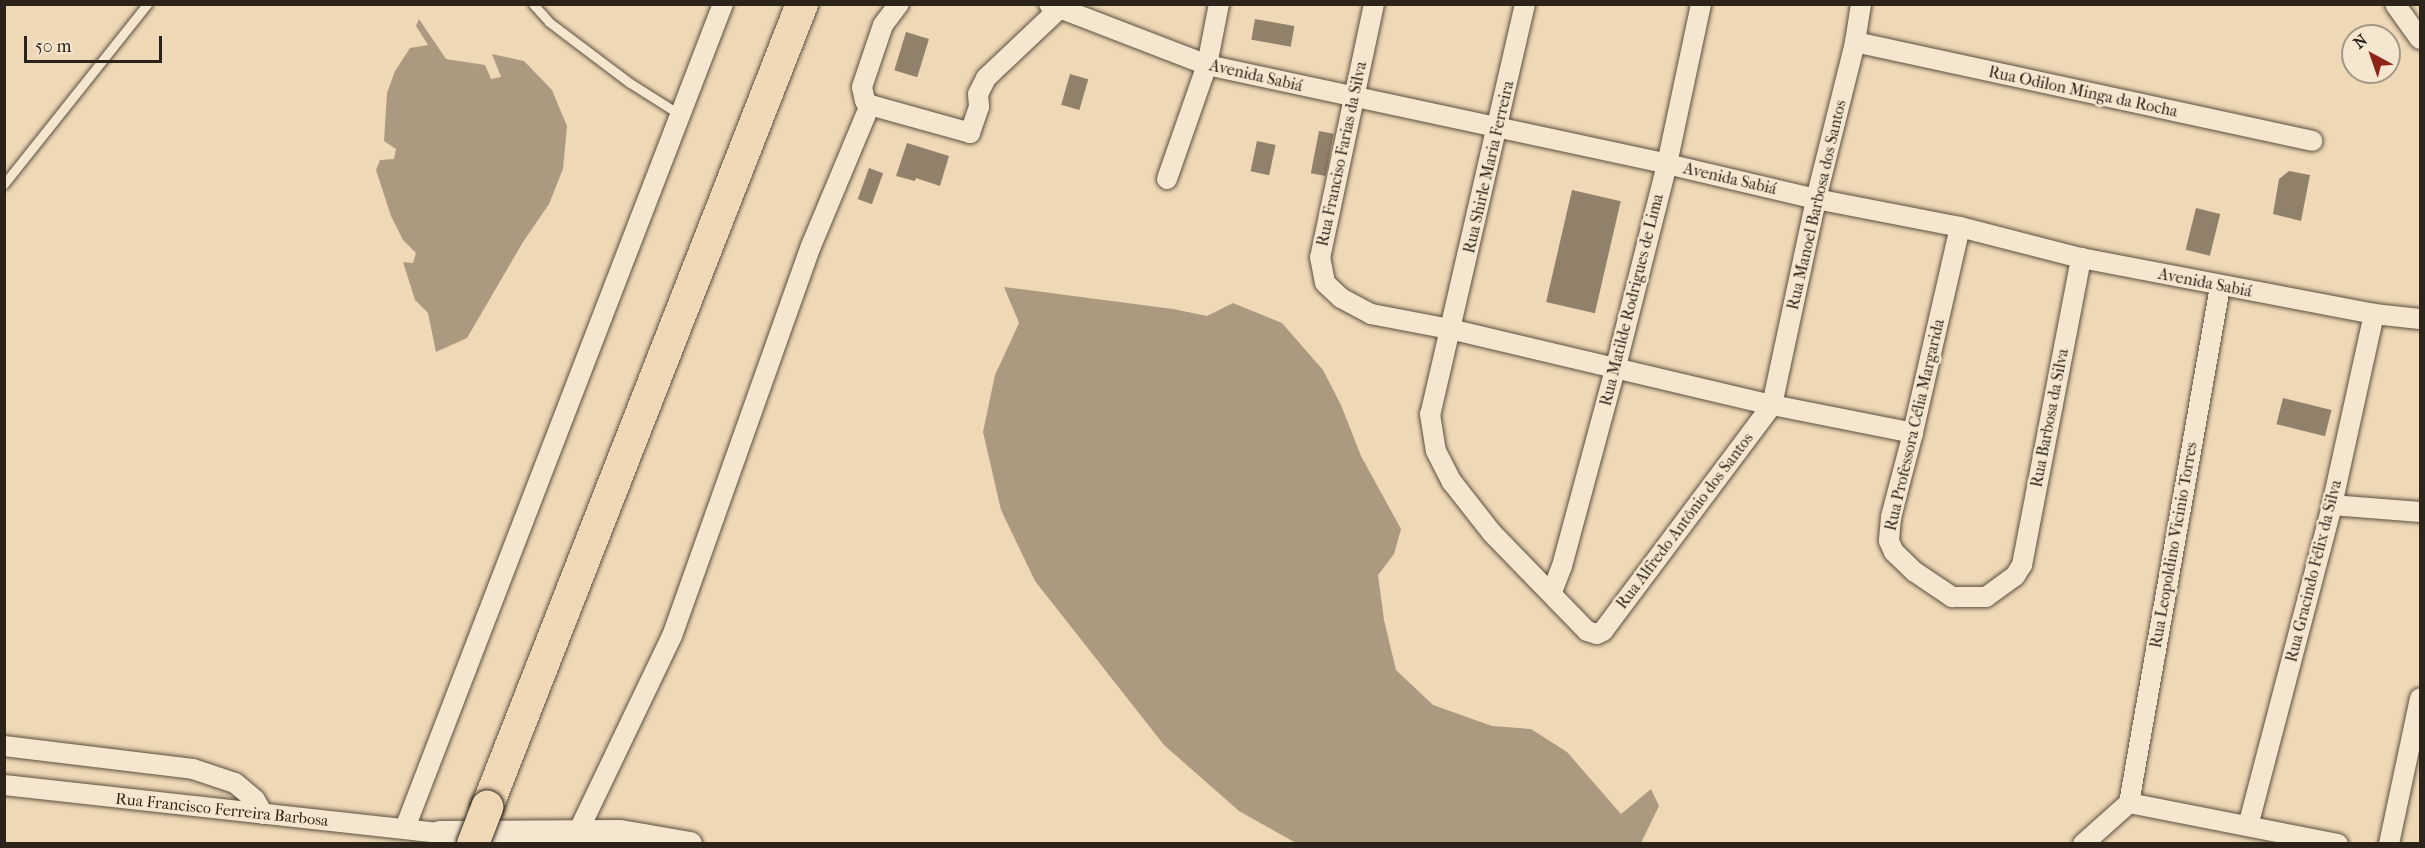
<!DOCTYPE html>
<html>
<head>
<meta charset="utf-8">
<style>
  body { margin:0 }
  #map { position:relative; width:2425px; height:848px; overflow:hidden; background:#eed8b5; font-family:"IM FELL French Canon",serif }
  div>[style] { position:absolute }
  .water>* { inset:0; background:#ac9a80 }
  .building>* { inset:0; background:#91816b; transform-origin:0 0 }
  .roads { filter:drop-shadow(0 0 2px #5c5041) drop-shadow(0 0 2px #5c5041) }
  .service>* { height:9px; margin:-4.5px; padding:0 4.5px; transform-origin:4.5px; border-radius:4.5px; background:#f4e6cf }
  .minor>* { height:20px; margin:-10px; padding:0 10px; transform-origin:10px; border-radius:10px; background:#f4e6cf }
  .tertiary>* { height:24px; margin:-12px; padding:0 12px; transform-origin:12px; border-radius:12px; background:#f4e6cf }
  .trunk>* { height:32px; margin:-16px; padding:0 16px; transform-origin:16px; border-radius:16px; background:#eed8b5 }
  .bridges { filter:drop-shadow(0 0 2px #2c231a) drop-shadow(0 0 2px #2c231a) }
  .trunk-bridge>* { height:32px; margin:-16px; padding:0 16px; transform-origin:16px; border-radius:16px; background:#eed8b5 }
  span { translate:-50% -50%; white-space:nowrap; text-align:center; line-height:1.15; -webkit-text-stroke:5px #f4e6cf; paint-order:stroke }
  .street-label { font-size:16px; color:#2c231a }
  .frame { position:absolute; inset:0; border:6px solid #2c231a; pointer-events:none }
  .north { position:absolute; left:2341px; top:24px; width:60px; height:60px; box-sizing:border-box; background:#f4e6cf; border:2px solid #a49887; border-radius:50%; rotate:320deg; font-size:16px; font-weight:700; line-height:24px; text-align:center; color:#2c231a }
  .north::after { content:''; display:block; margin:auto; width:21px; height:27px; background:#8f2418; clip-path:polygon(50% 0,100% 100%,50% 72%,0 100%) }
  .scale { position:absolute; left:24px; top:36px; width:138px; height:27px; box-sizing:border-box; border:3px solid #2c231a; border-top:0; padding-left:8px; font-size:18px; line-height:21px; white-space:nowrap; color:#2c231a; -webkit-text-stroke:4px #f4e6cf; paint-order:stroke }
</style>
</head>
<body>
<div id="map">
  <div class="water">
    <i style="clip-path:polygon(419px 19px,446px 59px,485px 65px,491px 79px,501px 77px,492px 54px,524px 61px,552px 90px,567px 126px,563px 169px,549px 204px,523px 242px,467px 338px,436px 352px,428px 313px,415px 300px,403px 262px,413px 263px,416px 253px,403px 240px,391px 216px,376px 170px,380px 160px,394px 159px,396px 149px,384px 141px,387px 93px,395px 71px,410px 48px,428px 45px,416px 26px)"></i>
    <i style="clip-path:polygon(1004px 287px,1173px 309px,1207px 316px,1233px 303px,1282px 323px,1323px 370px,1341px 405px,1361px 456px,1401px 529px,1394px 554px,1378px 575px,1384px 620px,1396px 670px,1433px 705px,1492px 726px,1531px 729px,1567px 752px,1621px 814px,1651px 789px,1659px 806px,1641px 843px,1296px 843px,1239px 811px,1164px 745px,1035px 581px,1001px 510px,983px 432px,995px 375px,1019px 323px)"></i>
  </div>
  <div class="building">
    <i style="left:1255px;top:19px;width:40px;height:21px;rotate:10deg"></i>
    <i style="left:906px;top:32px;width:24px;height:40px;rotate:17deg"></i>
    <i style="left:1070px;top:74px;width:19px;height:32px;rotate:16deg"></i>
    <i style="left:1319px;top:131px;width:15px;height:43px;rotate:11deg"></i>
    <i style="left:1257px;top:141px;width:19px;height:31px;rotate:12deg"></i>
    <i style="clip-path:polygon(907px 143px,949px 156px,940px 186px,916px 178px,915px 181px,896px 176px)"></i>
    <i style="left:869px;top:168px;width:15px;height:33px;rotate:20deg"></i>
    <i style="clip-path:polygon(2289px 171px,2310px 175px,2301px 221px,2273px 214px,2279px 179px)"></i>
    <i style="left:1572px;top:190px;width:50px;height:115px;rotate:13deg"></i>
    <i style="left:2196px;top:208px;width:25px;height:43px;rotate:14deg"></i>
    <i style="left:2283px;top:398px;width:50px;height:27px;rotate:14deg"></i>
  </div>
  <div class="roads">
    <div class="service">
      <i style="left:533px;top:4px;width:24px;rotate:48deg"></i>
      <i style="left:549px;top:22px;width:101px;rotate:37deg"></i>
      <i style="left:630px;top:83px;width:58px;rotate:32.3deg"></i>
      <i style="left:4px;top:184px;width:230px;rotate:-51.5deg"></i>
    </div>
    <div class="minor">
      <i style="left:1049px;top:4px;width:169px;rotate:21.1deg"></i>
      <i style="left:1207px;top:65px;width:471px;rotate:12.1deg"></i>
      <i style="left:1667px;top:164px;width:153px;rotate:13.2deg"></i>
      <i style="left:1816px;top:199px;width:147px;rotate:11deg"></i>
      <i style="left:1960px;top:227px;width:125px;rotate:14.4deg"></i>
      <i style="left:2081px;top:258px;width:298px;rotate:10.8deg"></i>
      <i style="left:2374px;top:314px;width:46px;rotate:6.2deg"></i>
      <i style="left:1374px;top:4px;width:259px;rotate:102deg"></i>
      <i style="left:1320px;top:257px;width:26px;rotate:79deg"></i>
      <i style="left:1325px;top:283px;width:22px;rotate:43deg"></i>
      <i style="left:1341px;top:298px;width:34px;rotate:28deg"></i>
      <i style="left:1371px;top:314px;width:80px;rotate:10.8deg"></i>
      <i style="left:1450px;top:329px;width:331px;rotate:13.3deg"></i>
      <i style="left:1772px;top:405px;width:144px;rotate:11.2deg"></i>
      <i style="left:1525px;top:4px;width:421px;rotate:103deg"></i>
      <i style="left:1430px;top:414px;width:37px;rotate:81deg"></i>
      <i style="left:1436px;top:451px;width:35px;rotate:63deg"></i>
      <i style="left:1452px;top:482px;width:65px;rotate:51.9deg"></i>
      <i style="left:1492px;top:533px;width:136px;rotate:45.9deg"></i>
      <i style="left:1587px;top:631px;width:10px;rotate:17deg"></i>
      <i style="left:1597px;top:634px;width:7px;rotate:-27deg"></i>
      <i style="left:1603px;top:631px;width:282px;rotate:-53.2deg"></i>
      <i style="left:1772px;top:405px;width:211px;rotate:-77.9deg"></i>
      <i style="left:1816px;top:199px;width:162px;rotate:-76deg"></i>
      <i style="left:1855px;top:42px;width:38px;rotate:-81deg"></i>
      <i style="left:2395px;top:4px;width:43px;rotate:54.5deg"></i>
      <i style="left:1855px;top:42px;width:468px;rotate:12.2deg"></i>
      <i style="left:870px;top:105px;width:104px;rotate:15.6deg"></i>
      <i style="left:970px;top:133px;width:28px;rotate:-71deg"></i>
      <i style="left:979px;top:107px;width:13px;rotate:-94deg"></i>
      <i style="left:978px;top:94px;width:18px;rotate:-63deg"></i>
      <i style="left:986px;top:78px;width:99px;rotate:-43.4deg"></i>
      <i style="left:870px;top:105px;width:6px;rotate:-141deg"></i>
      <i style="left:865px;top:101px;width:14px;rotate:-102deg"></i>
      <i style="left:862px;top:87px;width:65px;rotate:-71.3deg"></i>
      <i style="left:883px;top:25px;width:26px;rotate:-53deg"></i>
      <i style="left:1167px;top:179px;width:121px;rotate:-70.7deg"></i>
      <i style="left:1207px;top:65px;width:62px;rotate:-78.9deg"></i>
      <i style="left:1960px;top:227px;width:211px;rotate:102.9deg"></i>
      <i style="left:1913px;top:433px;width:87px;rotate:104.7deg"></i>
      <i style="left:1891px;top:517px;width:24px;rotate:95deg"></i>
      <i style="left:1889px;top:541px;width:12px;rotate:66deg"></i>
      <i style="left:1894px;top:552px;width:29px;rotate:44deg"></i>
      <i style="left:1915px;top:572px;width:45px;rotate:34deg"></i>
      <i style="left:1952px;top:597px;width:34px"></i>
      <i style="left:1986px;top:597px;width:36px;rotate:-36deg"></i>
      <i style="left:2015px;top:576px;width:13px;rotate:-58deg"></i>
      <i style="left:2022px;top:565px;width:313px;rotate:-79.1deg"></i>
      <i style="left:2332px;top:505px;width:88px;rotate:4.5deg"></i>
      <i style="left:1552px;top:592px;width:28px;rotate:-69deg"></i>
      <i style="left:1562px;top:566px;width:203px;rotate:-74.9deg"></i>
      <i style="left:1615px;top:370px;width:212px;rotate:-75.8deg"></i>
      <i style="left:1667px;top:164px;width:164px;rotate:-78deg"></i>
      <i style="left:4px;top:746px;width:190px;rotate:6.9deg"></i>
      <i style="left:193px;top:769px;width:44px;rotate:18.4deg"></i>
      <i style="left:235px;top:783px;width:26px;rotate:40deg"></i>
      <i style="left:255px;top:800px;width:16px;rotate:60deg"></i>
      <i style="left:4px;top:785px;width:439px;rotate:6.3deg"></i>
      <i style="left:2129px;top:803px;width:524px;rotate:-80deg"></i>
      <i style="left:2248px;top:826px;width:332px;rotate:-75.3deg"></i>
      <i style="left:2332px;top:505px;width:196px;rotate:-77.6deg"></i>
      <i style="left:405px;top:828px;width:883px;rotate:-68.9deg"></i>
      <i style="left:578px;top:832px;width:217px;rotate:-64.4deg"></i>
      <i style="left:672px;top:636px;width:414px;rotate:-70.4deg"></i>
      <i style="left:811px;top:246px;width:153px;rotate:-67.3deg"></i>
      <i style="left:2083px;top:844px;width:62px;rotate:-41.7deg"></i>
      <i style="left:2129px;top:803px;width:213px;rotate:11.1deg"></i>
      <i style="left:2389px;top:844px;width:149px;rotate:-78deg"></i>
    </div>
    <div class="tertiary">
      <i style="left:440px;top:833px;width:180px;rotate:-0.3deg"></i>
      <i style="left:620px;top:832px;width:71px;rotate:9.7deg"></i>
    </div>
    <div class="trunk">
      <i style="left:487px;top:807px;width:863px;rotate:-68.58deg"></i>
    </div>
  </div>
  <div class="bridges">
    <div class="trunk-bridge">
      <i style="left:473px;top:844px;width:40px;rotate:-69deg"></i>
    </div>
  </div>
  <div class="street-label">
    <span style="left:1256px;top:76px;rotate:13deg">Avenida Sabiá</span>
    <span style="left:2083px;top:92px;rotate:12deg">Rua Odilon Minga da Rocha</span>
    <span style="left:1342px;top:154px;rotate:-78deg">Rua Franciso Farias da Silva</span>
    <span style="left:1489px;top:167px;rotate:-77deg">Rua Shirle Maria Ferreira</span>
    <span style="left:1730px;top:179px;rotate:13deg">Avenida Sabiá</span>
    <span style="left:1817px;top:205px;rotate:-77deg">Rua Manoel Barbosa dos Santos</span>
    <span style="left:2205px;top:283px;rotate:11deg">Avenida Sabiá</span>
    <span style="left:1632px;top:300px;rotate:-76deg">Rua Matilde Rodrigues de Lima</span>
    <span style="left:2050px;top:418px;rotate:-79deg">Rua Barbosa da Silva</span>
    <span style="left:1915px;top:425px;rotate:-77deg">Rua Professora Célia Margarida</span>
    <span style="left:1685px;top:521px;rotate:-53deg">Rua Alfredo Antônio dos Santos</span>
    <span style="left:2174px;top:545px;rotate:-80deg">Rua Leopoldino Vicinio Torres</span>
    <span style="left:2314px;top:571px;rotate:-76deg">Rua Gracindo Félix da Silva</span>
    <span style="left:222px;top:810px;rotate:6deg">Rua Francisco Ferreira Barbosa</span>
  </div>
  <div class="frame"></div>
  <div class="north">N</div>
  <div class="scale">50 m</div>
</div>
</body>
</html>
